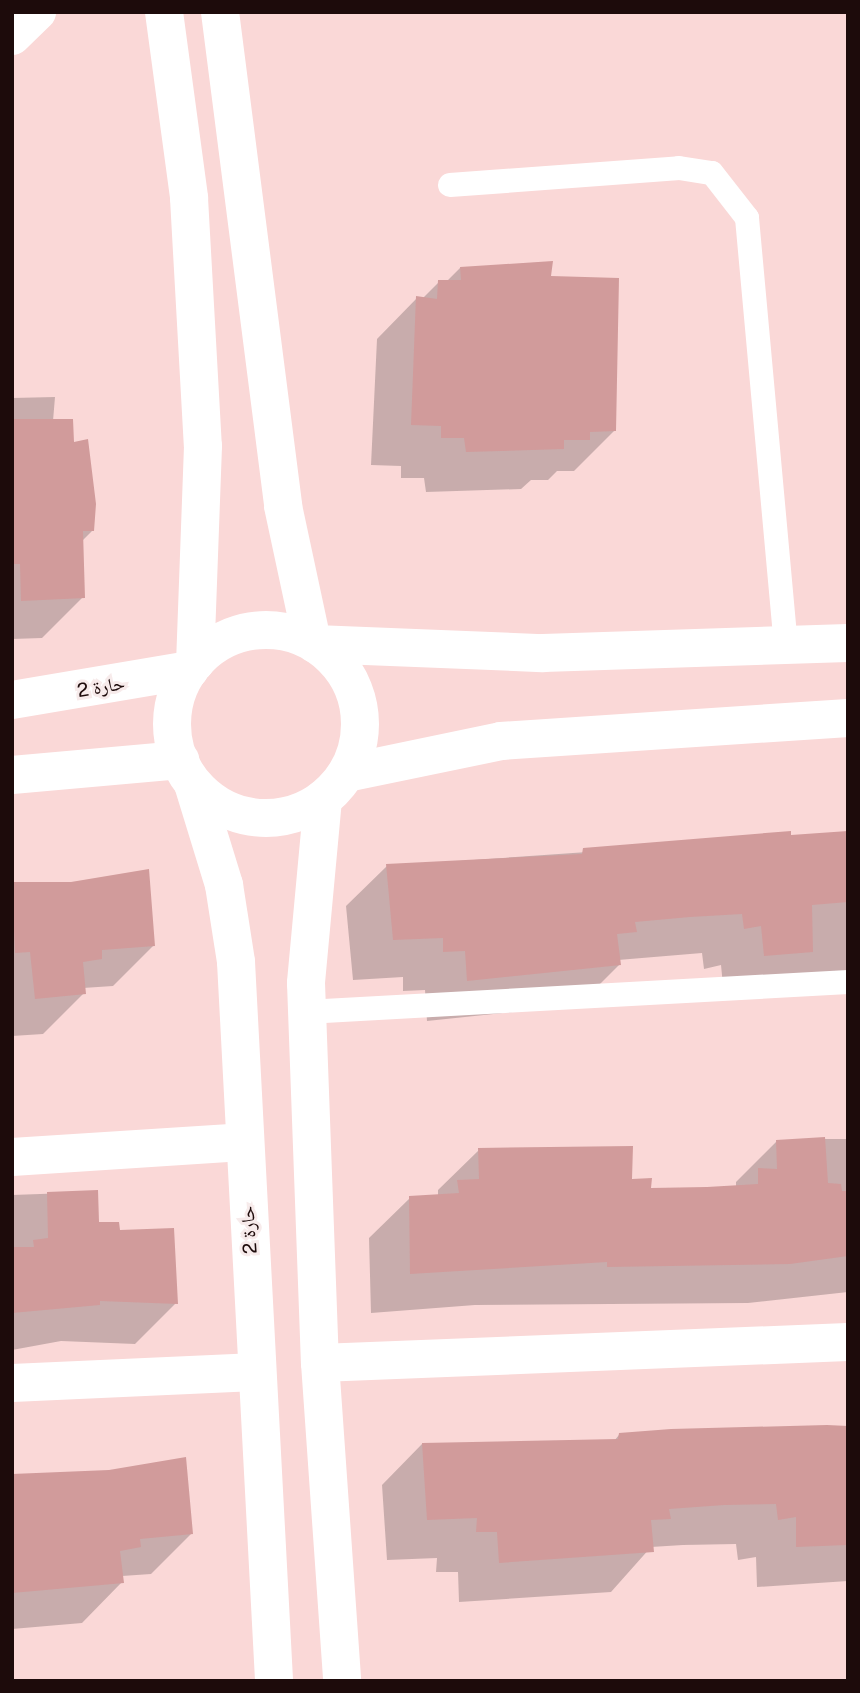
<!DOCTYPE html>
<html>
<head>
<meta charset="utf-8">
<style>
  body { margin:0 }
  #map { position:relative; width:860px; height:1693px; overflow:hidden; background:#fad8d7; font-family:"Public Sans","Noto Naskh Arabic",sans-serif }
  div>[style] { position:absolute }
  .shadow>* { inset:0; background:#0003 }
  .building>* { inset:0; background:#d19b9b }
  .lane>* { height:24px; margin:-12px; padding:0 12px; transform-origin:12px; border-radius:12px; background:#fff }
  .street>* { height:38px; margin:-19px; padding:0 19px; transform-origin:19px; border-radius:19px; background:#fff }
  .secondary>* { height:38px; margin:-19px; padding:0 19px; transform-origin:19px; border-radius:19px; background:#fff }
  .secondary>.ring { margin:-19px; padding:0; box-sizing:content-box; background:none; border:38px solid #fff; border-radius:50% }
  span { translate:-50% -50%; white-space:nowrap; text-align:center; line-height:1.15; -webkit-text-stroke:6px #f7ebeb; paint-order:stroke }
  .street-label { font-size:19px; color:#1d0b0b }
  .frame { position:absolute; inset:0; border:14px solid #1d0b0b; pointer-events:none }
</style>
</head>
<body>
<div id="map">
  <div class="shadow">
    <i style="clip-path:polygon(460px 268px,549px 277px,615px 430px,574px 471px,557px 471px,548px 480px,531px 480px,521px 489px,426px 492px,424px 478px,401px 478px,401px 466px,371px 465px,377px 339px,417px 298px,422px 299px,439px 282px,446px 282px)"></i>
    <i style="clip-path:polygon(55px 397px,53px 421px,73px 444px,92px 531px,82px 541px,83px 597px,42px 638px,12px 639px,12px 398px)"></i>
    <i style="clip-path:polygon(848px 834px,848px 984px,724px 996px,721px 965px,704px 969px,702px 953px,618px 960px,619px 965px,579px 1005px,427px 1021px,425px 990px,403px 991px,403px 977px,353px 980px,346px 906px,387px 866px)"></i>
    <i style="clip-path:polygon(12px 884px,154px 945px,113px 986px,83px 988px,84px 993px,43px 1034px,12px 1036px)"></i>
    <i style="clip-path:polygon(825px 1139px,848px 1139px,848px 1292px,748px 1303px,475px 1305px,371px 1313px,369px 1238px,410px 1198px,438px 1196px,438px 1190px,479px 1150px,630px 1180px,649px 1190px,736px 1187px,736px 1182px,776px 1142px)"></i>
    <i style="clip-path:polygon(96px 1192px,97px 1224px,118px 1232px,176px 1303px,135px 1344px,61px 1341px,12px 1350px,12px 1195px)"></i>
    <i style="clip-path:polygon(848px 1426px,848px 1581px,757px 1587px,756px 1557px,738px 1560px,736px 1544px,683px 1545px,651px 1547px,611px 1592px,459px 1602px,458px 1572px,436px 1572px,437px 1558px,387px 1560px,382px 1485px,422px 1444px,614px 1441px,619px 1435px)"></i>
    <i style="clip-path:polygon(12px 1476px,192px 1533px,151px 1574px,122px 1576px,122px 1582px,82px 1623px,12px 1629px)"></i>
  </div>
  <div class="building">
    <i style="clip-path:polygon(553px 261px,551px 276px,619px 278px,616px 431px,590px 432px,590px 440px,564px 440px,564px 449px,466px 452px,464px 438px,441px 438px,441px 426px,411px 425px,416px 296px,437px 299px,438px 280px,461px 280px,460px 267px)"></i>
    <i style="clip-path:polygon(12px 419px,73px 419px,74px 442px,88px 439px,96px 504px,94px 531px,83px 531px,85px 598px,21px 601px,20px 564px,12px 564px)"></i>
    <i style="clip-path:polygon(791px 831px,791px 835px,848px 831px,848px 902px,812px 905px,813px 952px,764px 956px,761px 926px,744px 929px,742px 914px,690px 917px,635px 922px,637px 932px,617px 934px,621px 965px,467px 981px,465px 951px,443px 952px,443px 938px,393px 940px,386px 864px,582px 854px,583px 848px)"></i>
    <i style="clip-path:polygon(149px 869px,155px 946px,102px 950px,102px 959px,83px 962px,86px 994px,35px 999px,30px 952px,15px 953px,12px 882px,71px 882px)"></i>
    <i style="clip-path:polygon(825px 1137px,828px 1183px,841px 1184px,842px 1191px,848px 1191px,848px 1256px,790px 1264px,607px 1267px,607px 1262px,410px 1274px,409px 1196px,459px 1193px,457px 1180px,479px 1179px,478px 1148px,633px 1146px,632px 1179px,652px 1178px,651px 1188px,707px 1187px,758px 1184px,758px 1168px,777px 1169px,776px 1140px)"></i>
    <i style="clip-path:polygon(98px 1190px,99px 1222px,119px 1222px,120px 1230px,174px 1228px,178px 1304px,100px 1301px,100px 1305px,12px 1313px,12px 1247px,34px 1247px,33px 1240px,48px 1238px,47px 1192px)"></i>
    <i style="clip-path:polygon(827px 1425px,848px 1426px,847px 1545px,796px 1547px,796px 1517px,778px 1520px,776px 1504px,724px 1505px,669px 1509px,671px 1519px,651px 1520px,654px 1552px,499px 1563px,497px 1532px,476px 1532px,477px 1518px,427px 1520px,422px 1443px,618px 1439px,619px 1433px,671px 1429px)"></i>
    <i style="clip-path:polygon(186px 1457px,193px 1534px,140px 1539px,141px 1547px,120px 1551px,124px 1583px,12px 1593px,12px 1474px,109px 1470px)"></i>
  </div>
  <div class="lane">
    <i style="left:450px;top:185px;width:230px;rotate:-4.2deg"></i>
    <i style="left:679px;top:168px;width:33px;rotate:9deg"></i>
    <i style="left:712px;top:173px;width:57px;rotate:52.1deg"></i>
    <i style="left:747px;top:218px;width:429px;rotate:84.8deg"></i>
    <i style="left:306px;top:1012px;width:543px;rotate:-3.17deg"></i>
  </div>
  <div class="street">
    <i style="left:12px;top:36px;width:35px;rotate:-44deg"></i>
    <i style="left:315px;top:644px;width:228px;rotate:2.3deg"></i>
    <i style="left:543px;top:653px;width:305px;rotate:-1.9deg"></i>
    <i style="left:347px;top:773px;width:157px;rotate:-11.7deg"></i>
    <i style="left:501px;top:741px;width:348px;rotate:-3.8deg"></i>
    <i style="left:12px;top:1157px;width:231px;rotate:-3.7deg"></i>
    <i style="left:320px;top:1363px;width:528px;rotate:-2.28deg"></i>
    <i style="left:12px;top:1383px;width:245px;rotate:-2.6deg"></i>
  </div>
  <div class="secondary">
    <i style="left:164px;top:12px;width:188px;rotate:82.3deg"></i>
    <i style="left:189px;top:198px;width:248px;rotate:86.8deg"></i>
    <i style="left:203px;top:446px;width:217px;rotate:92.1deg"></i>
    <i style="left:220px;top:12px;width:498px;rotate:82.7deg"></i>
    <i style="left:283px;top:506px;width:138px;rotate:77.9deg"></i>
    <i class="ring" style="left:172px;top:630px;width:150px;height:150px"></i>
    <i style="left:12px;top:700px;width:180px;rotate:-9.6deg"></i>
    <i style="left:12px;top:775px;width:169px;rotate:-5.1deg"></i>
    <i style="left:193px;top:784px;width:106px;rotate:72.9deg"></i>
    <i style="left:224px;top:885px;width:78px;rotate:81.1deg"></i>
    <i style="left:236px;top:962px;width:720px;rotate:86.97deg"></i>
    <i style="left:323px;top:799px;width:185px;rotate:95.3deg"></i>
    <i style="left:306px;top:983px;width:380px;rotate:87.9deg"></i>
    <i style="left:320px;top:1363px;width:319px;rotate:86deg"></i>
  </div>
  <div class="street-label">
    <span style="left:101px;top:687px;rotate:-10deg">حارة 2</span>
    <span style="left:249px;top:1230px;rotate:-94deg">حارة 2</span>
  </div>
  <div class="frame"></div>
</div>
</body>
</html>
